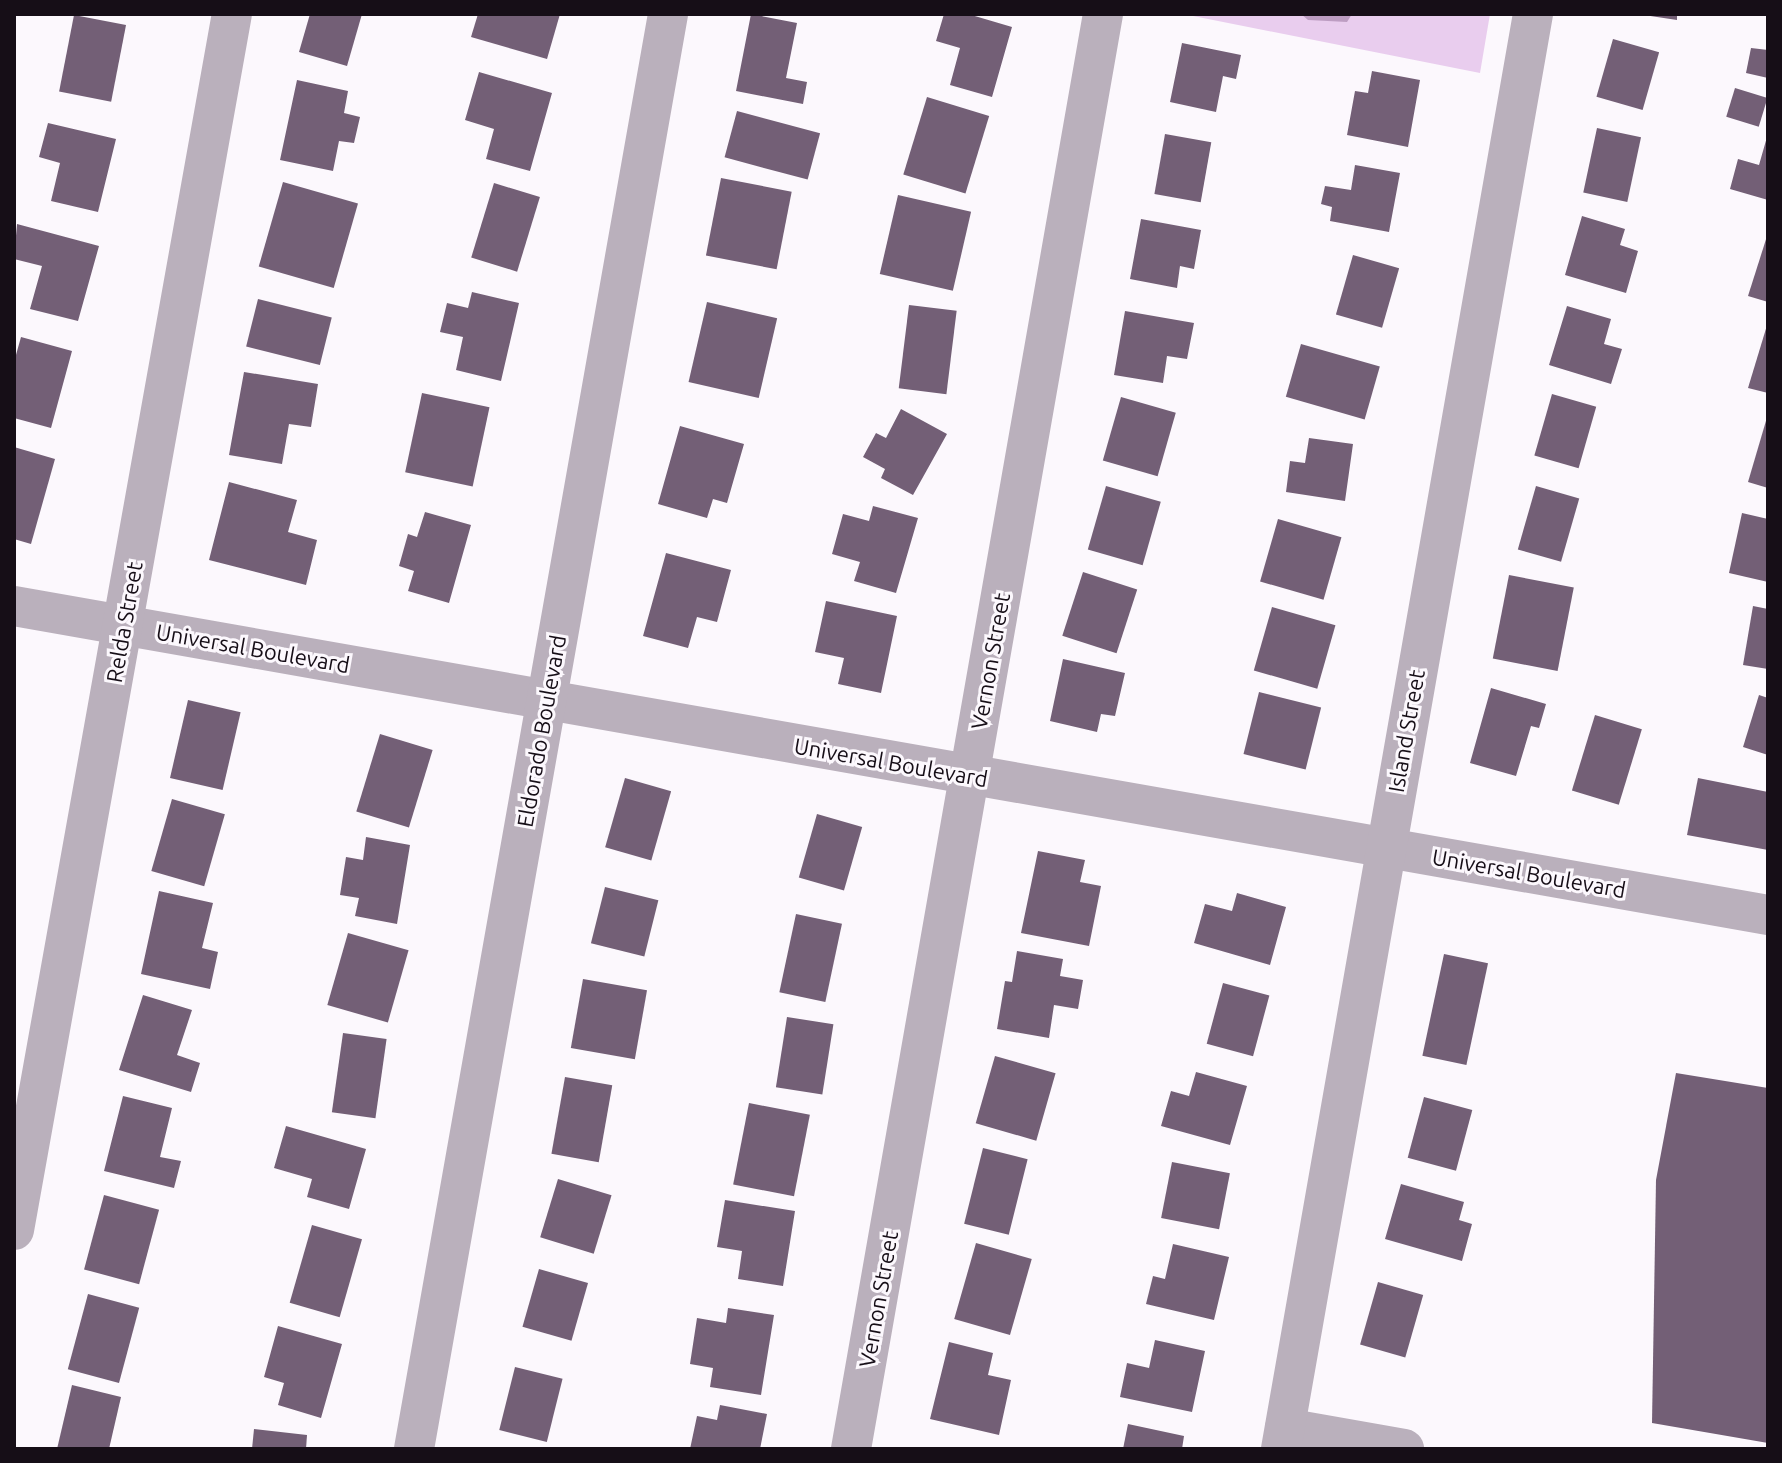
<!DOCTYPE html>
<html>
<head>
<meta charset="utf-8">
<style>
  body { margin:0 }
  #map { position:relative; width:1782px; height:1463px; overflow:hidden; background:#fcf8fd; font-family:Ubuntu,sans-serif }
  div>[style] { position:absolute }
  .green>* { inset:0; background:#e9cdee }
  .water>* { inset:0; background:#bd9dc2 }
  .building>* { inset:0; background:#735f76; transform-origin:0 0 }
  .minor>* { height:40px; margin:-20px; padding:0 20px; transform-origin:20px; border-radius:20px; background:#bab0bc }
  span { translate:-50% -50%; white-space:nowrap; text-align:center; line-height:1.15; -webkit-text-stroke:6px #fcf8fd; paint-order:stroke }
  .street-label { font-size:22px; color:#160e17 }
  .frame { position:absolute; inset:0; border:16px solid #160e17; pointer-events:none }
</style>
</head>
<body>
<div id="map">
  <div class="green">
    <i style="clip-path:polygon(1183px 14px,1490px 14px,1480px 73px)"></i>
  </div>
  <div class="water">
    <i style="clip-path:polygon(1301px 14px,1352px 14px,1347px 22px,1308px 20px)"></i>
  </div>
  <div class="building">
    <i style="clip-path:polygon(310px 14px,362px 14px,347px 66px,299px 52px)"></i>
    <i style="clip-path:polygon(478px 14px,560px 14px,547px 59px,471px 37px)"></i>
    <i style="clip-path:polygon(751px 14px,797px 23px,786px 78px,807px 82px,803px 104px,736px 91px)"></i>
    <i style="clip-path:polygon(944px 14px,968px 14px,1012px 27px,992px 97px,950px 85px,960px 48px,936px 41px)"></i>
    <i style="clip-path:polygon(1637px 14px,1677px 14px,1677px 20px)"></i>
    <i style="left:74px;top:15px;width:53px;height:78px;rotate:11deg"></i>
    <i style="left:1613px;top:39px;width:48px;height:60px;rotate:16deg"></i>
    <i style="clip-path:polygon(1182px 43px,1241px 55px,1236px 79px,1223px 76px,1216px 112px,1170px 102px)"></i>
    <i style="clip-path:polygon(1751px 48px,1768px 50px,1768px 78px,1746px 73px)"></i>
    <i style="clip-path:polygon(1372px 71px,1420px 80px,1408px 147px,1347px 135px,1355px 91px,1368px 93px)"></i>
    <i style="clip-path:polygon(479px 72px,552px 93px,530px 171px,486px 159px,494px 129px,465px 120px)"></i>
    <i style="clip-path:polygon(297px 80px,348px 91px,344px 113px,360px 117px,354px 143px,339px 141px,333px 171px,280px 160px)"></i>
    <i style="left:1735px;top:88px;width:34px;height:30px;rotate:17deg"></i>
    <i style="left:927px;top:97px;width:65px;height:81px;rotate:17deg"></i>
    <i style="left:737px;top:111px;width:86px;height:48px;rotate:15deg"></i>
    <i style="clip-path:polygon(48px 123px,116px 139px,98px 212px,51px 201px,60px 163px,39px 157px)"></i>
    <i style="left:1597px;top:128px;width:45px;height:66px;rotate:12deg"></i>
    <i style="left:1165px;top:134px;width:47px;height:61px;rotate:10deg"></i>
    <i style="clip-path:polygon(1767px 137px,1768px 200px,1730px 189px,1738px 159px,1759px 165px)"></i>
    <i style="clip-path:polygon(1355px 165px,1400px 173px,1389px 232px,1330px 221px,1332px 207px,1321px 204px,1325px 186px,1351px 190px)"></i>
    <i style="left:721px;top:178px;width:72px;height:79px;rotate:11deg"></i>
    <i style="left:283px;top:182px;width:78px;height:88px;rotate:16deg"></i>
    <i style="left:494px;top:183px;width:48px;height:78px;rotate:17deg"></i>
    <i style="left:898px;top:195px;width:75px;height:81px;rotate:13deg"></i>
    <i style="clip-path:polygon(1582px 216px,1625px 229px,1620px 245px,1638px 251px,1626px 293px,1565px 275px)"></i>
    <i style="clip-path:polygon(1141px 219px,1201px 230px,1194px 269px,1180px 266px,1177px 288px,1130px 279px)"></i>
    <i style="clip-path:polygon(17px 224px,99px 246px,78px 321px,30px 309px,42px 266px,14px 259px)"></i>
    <i style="clip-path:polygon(1768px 233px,1768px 302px,1748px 296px)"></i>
    <i style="left:1353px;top:255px;width:48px;height:62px;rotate:16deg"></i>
    <i style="clip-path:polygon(472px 292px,519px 303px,501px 381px,456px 370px,463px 337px,440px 332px,447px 303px,468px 308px)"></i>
    <i style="left:258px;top:299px;width:76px;height:49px;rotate:14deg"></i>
    <i style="left:707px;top:302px;width:72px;height:82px;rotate:13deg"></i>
    <i style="left:909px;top:305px;width:48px;height:84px;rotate:7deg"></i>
    <i style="clip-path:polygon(1567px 306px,1611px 319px,1604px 344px,1622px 349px,1611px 384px,1549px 365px)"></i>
    <i style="clip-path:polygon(1125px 311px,1194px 323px,1187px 359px,1167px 356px,1163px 383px,1114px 375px)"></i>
    <i style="clip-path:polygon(1768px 322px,1768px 393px,1748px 388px)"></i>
    <i style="clip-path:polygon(21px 337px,72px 351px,51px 428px,14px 418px,14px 362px)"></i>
    <i style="left:1301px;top:344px;width:82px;height:55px;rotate:16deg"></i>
    <i style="clip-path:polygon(244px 372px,318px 384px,311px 427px,289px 424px,282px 464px,229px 455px)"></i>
    <i style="left:422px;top:393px;width:69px;height:81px;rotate:12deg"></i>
    <i style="left:1552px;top:394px;width:46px;height:64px;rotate:16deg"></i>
    <i style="left:1121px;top:397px;width:57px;height:66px;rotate:16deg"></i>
    <i style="clip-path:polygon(901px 409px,947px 434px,913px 495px,881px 478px,885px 469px,863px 457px,876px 433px,886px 438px)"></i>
    <i style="clip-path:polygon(1768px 414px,1768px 488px,1748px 482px)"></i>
    <i style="clip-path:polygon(680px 426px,744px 444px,727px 503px,713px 499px,707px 518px,658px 504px)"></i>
    <i style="clip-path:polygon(1309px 438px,1353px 444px,1345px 501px,1286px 492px,1290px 461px,1305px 463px)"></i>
    <i style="clip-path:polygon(14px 447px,55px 459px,31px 544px,14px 539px)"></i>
    <i style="clip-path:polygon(229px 482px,297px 500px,288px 532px,317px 540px,306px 585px,209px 560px)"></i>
    <i style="left:1106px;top:486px;width:57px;height:66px;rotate:16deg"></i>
    <i style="left:1536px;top:486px;width:45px;height:66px;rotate:16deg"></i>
    <i style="clip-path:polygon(873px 506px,918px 518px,896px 593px,854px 581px,860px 562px,832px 554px,843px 514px,869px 521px)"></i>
    <i style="clip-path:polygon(425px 512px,471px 525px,449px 603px,408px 591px,414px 571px,399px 566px,408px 534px,417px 537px)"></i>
    <i style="clip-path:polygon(1742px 513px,1768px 519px,1768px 582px,1729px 573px)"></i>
    <i style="left:1278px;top:519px;width:66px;height:65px;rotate:16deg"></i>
    <i style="clip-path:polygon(666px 553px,731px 570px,717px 622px,697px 617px,688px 648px,643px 636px)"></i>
    <i style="left:1083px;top:572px;width:57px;height:67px;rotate:18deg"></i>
    <i style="left:1509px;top:575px;width:66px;height:85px;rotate:11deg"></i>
    <i style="clip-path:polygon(826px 601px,897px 616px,881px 693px,838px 684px,844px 658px,815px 652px)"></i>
    <i style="clip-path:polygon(1753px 606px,1768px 609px,1768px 669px,1743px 665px)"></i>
    <i style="left:1272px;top:607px;width:66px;height:66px;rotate:16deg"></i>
    <i style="clip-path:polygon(1063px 659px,1125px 673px,1115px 716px,1101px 714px,1097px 732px,1050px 721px)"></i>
    <i style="clip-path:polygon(1491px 688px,1546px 704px,1539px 728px,1531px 726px,1516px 776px,1470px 763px)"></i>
    <i style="left:1259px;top:692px;width:64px;height:64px;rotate:14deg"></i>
    <i style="clip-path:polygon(1759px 695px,1768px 698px,1768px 755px,1743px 747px)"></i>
    <i style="left:188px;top:700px;width:54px;height:80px;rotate:13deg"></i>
    <i style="left:1595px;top:715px;width:49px;height:79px;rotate:17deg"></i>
    <i style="left:380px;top:734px;width:55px;height:81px;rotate:17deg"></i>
    <i style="left:625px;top:778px;width:48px;height:72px;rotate:16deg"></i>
    <i style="clip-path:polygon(1698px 778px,1768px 792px,1768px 850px,1687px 835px)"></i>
    <i style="left:172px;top:799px;width:55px;height:75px;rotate:16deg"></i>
    <i style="left:817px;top:814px;width:47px;height:66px;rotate:16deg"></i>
    <i style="clip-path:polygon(366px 837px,410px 845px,397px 924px,355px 916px,359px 898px,340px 895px,346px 857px,363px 860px)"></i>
    <i style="clip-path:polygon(1038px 851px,1085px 860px,1080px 882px,1101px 886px,1089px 946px,1021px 933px)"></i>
    <i style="left:605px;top:887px;width:55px;height:58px;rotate:14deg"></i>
    <i style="clip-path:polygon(159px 891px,213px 903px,202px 948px,218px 952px,210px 989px,141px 974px)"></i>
    <i style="clip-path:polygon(1237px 893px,1286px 907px,1270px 965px,1194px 943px,1205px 904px,1232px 911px)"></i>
    <i style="left:796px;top:914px;width:47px;height:80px;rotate:12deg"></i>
    <i style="left:348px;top:933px;width:63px;height:75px;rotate:16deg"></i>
    <i style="clip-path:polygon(1017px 951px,1063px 959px,1060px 976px,1083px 980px,1078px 1009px,1054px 1005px,1049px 1038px,997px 1029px,1005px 981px,1012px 982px)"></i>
    <i style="left:1444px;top:954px;width:45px;height:104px;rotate:12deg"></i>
    <i style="left:583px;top:979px;width:65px;height:70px;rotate:10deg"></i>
    <i style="left:1223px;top:983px;width:48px;height:63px;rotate:15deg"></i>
    <i style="clip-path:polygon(143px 995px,192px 1010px,177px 1055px,200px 1063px,191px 1092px,119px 1070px)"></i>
    <i style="left:787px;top:1017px;width:47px;height:71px;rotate:9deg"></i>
    <i style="left:343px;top:1033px;width:44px;height:80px;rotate:8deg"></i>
    <i style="left:995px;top:1056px;width:63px;height:70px;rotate:16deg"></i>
    <i style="clip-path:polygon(1196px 1072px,1247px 1086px,1230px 1145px,1161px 1126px,1171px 1091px,1189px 1096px)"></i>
    <i style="clip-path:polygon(1676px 1073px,1768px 1088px,1768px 1443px,1652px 1423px,1656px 1180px)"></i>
    <i style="left:565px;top:1077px;width:48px;height:78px;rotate:10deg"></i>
    <i style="clip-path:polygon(123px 1096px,172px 1108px,160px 1157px,181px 1161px,174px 1188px,104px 1171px)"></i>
    <i style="left:1424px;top:1097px;width:50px;height:63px;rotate:15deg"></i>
    <i style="left:749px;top:1103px;width:62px;height:83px;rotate:11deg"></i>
    <i style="clip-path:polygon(286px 1126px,366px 1149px,349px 1209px,307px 1197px,312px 1179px,274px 1168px)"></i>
    <i style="left:983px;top:1148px;width:46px;height:78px;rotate:14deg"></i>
    <i style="left:1172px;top:1162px;width:59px;height:57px;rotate:11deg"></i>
    <i style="left:558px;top:1179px;width:56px;height:61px;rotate:17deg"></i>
    <i style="clip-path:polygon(1401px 1184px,1464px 1202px,1459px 1220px,1472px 1224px,1462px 1261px,1385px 1239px)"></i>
    <i style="left:104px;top:1195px;width:57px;height:77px;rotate:15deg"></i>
    <i style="clip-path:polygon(725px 1200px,795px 1211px,783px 1286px,738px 1279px,742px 1251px,717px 1247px)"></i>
    <i style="left:312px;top:1225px;width:52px;height:81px;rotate:16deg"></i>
    <i style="left:976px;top:1243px;width:58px;height:79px;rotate:16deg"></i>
    <i style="clip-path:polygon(1173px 1244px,1229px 1257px,1214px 1320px,1146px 1304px,1153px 1276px,1165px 1279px)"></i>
    <i style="left:539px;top:1269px;width:51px;height:60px;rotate:16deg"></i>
    <i style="left:1378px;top:1282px;width:47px;height:65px;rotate:16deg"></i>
    <i style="left:88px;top:1294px;width:53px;height:78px;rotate:15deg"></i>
    <i style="clip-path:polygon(728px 1308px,774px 1315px,761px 1395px,710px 1387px,713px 1368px,690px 1364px,697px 1318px,726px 1323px)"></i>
    <i style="clip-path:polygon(278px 1326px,342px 1344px,321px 1418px,278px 1405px,284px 1383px,264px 1377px)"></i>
    <i style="clip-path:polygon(1155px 1340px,1205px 1351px,1192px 1412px,1120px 1397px,1127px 1363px,1149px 1368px)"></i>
    <i style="clip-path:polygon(949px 1342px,993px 1353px,988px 1375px,1011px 1380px,999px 1435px,930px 1419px)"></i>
    <i style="left:515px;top:1367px;width:49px;height:65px;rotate:14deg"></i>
    <i style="clip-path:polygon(72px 1385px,121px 1397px,109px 1449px,57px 1449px)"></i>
    <i style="clip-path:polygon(720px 1405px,767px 1414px,760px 1449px,690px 1449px,697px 1416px,717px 1420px)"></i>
    <i style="clip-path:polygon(1128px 1424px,1184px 1436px,1182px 1449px,1123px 1449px)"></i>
    <i style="clip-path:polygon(254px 1429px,307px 1435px,306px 1449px,252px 1449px)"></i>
  </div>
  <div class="minor">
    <i style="left:14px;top:606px;width:1781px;rotate:9.99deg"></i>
    <i style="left:14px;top:1230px;width:1235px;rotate:-79.84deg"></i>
    <i style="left:1285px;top:1428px;width:121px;rotate:10deg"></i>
    <i style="left:414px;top:1449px;width:1457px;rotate:-79.96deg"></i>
    <i style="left:851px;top:1449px;width:1457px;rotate:-80.04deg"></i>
    <i style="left:1281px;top:1449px;width:1457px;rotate:-80.04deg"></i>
  </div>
  <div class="street-label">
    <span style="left:124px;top:622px;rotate:-80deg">Relda Street</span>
    <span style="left:253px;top:648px;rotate:10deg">Universal Boulevard</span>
    <span style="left:990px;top:661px;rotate:-80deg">Vernon Street</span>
    <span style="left:541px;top:731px;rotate:-80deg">Eldorado Boulevard</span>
    <span style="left:1406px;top:731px;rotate:-80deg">Island Street</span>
    <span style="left:891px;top:762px;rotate:10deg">Universal Boulevard</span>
    <span style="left:1529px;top:873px;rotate:10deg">Universal Boulevard</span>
    <span style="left:878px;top:1299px;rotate:-80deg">Vernon Street</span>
  </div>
  <div class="frame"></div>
</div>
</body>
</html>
